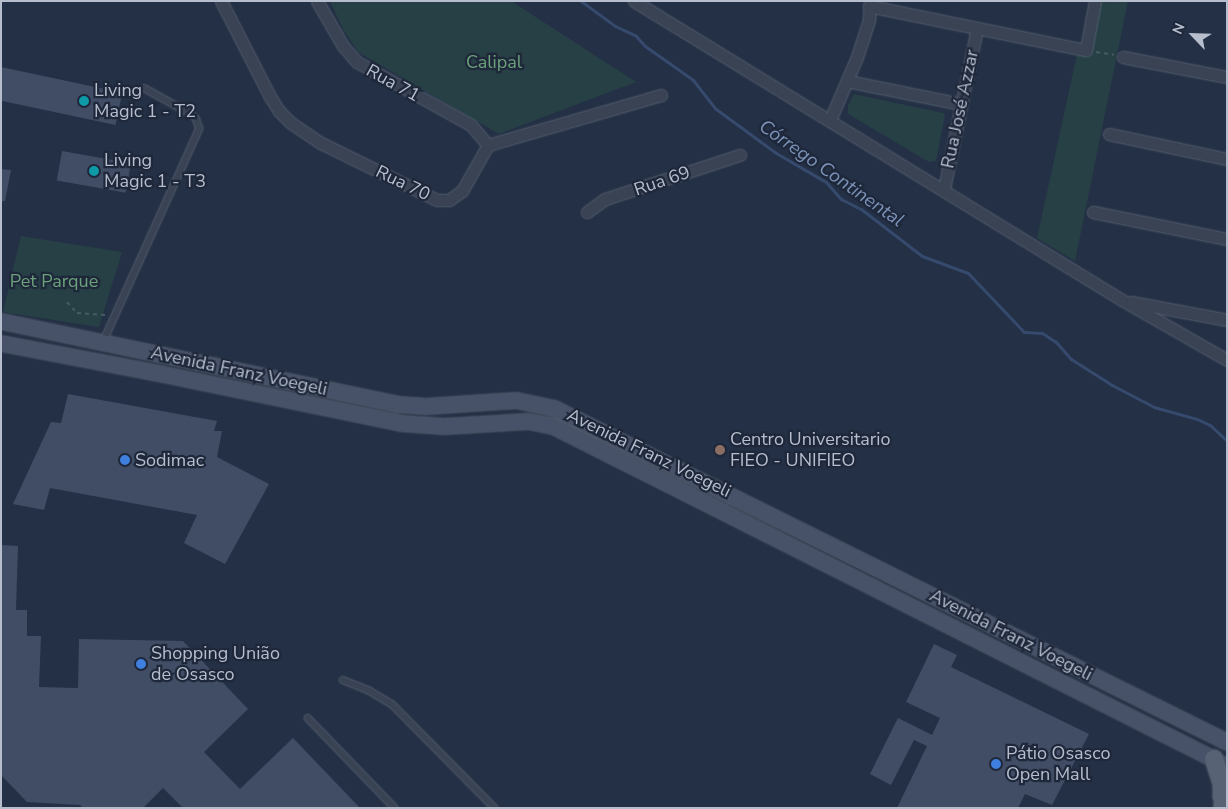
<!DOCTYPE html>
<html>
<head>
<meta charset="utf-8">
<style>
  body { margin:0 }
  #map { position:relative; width:1228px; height:809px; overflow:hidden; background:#243045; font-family:"Nunito Sans",sans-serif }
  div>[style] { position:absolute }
  .green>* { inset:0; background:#264046 }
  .stream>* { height:3px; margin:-1.5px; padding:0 1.5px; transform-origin:1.5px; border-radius:1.5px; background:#364a6e }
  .building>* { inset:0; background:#404d65; transform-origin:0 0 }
  .path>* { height:2px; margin-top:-1px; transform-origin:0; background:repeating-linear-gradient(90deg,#455d62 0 4px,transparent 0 8px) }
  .roads { filter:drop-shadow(0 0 1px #545e6f) drop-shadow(0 0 1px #545e6f) }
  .service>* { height:5.5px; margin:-2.75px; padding:0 2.75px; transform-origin:2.75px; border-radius:2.75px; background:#394354 }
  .minor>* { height:11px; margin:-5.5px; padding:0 5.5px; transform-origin:5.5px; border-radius:5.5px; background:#394354 }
  .secondary>* { height:15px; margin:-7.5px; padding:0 7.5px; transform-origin:7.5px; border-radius:7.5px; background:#475168 }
  .primary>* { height:18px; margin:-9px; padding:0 9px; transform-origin:9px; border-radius:9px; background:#576274 }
  .dots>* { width:14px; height:14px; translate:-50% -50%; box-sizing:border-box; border:2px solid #1e283a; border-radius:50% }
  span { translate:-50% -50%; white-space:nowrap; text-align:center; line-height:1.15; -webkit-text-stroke:4.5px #1e283a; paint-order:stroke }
  .park-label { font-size:18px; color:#6ba17b }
  .street-label { font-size:18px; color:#b6bece }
  .poi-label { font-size:18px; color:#b6bece }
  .left { translate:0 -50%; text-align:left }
  .water-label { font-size:19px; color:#7b91b8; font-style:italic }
  .frame { position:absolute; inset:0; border:2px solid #b6bece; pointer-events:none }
  .north { position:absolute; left:1168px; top:10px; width:50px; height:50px; -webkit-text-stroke:4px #1e283a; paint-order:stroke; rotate:294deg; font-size:14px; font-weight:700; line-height:20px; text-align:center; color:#b6bece }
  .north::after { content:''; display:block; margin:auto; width:18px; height:22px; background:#b6bece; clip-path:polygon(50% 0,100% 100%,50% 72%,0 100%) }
</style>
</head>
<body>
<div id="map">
  <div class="green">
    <i style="clip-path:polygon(330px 1px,511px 1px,636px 82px,499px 134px,358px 52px,343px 29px)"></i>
    <i style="clip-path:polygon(1101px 1px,1128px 1px,1075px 261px,1037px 238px,1077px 54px,1089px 56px)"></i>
    <i style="clip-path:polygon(854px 94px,943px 113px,945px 115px,936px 161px,929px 162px,848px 114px,848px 106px)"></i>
    <i style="clip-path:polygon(21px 236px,122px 252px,99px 327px,3px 312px)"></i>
  </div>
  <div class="stream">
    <i style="left:581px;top:1px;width:42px;rotate:36.3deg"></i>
    <i style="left:615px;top:26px;width:23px;rotate:25deg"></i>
    <i style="left:636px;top:36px;width:13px;rotate:48deg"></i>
    <i style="left:645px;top:46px;width:59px;rotate:35.3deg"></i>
    <i style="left:693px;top:80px;width:37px;rotate:52deg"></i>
    <i style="left:716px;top:109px;width:74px;rotate:36.3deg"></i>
    <i style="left:776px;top:153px;width:58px;rotate:30.1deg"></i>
    <i style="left:826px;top:182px;width:23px;rotate:49deg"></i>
    <i style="left:841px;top:199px;width:22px;rotate:27deg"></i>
    <i style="left:861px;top:209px;width:77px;rotate:37.6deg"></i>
    <i style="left:922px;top:256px;width:49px;rotate:20.3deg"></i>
    <i style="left:968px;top:273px;width:81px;rotate:46.5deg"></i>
    <i style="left:1024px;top:332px;width:18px;rotate:3deg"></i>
    <i style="left:1042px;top:333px;width:17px;rotate:33deg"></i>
    <i style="left:1056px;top:342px;width:23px;rotate:49deg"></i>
    <i style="left:1071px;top:359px;width:49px;rotate:32.4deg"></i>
    <i style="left:1112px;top:385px;width:47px;rotate:27.6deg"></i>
    <i style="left:1154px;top:407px;width:45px;rotate:15.6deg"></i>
    <i style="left:1197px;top:419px;width:14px;rotate:25deg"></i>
    <i style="left:1210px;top:425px;width:23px;rotate:43deg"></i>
  </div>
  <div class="building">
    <i style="left:1px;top:67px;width:124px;height:33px;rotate:12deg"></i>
    <i style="left:62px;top:151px;width:70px;height:30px;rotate:10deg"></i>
    <i style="clip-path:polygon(1px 169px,11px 170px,5px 201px,1px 201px)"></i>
    <i style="clip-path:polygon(68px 394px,217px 421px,214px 431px,222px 431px,217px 457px,269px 484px,225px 564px,184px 543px,197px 515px,50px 488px,44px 510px,13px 504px,51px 422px,61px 423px)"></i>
    <i style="clip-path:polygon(1px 545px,18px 546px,16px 610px,27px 610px,27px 636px,41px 636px,39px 687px,78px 688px,79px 639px,183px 641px,248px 709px,204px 752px,240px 789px,293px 738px,360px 808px,183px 808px,163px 788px,143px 808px,83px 808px,80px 805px,27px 802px,1px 775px)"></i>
    <i style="clip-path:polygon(934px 644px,957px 655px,951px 667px,1089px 734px,1052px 805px,1025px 794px,1018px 808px,897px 808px,927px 746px,914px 740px,891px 785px,870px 774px,898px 718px,932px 735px,940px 718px,906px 702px)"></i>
  </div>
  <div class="path">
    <i style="left:1096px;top:52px;width:18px;rotate:9deg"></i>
    <i style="left:67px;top:302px;width:15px;rotate:48deg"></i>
    <i style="left:77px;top:313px;width:31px;rotate:4deg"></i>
  </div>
  <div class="roads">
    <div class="service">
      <i style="left:103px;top:342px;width:234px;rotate:-65.7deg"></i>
      <i style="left:199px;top:129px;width:10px;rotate:-107deg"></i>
      <i style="left:196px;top:119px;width:6px;rotate:-135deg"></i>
      <i style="left:192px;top:115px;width:54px;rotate:-151deg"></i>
      <i style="left:343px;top:680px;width:29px;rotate:22deg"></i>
      <i style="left:370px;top:691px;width:26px;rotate:31deg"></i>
      <i style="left:392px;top:704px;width:146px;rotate:45.3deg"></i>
      <i style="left:308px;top:718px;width:125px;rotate:46deg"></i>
    </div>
    <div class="minor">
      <i style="left:221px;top:1px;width:106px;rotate:62.9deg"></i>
      <i style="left:269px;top:95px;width:19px;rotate:58deg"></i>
      <i style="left:279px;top:111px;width:17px;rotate:45deg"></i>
      <i style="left:291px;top:123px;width:36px;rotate:34deg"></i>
      <i style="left:321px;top:143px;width:129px;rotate:26.2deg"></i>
      <i style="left:437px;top:200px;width:12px"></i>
      <i style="left:449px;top:200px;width:16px;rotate:-35deg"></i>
      <i style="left:462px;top:191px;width:53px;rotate:-60.5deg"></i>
      <i style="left:488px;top:145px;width:180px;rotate:-16.1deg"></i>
      <i style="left:317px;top:1px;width:52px;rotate:60deg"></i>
      <i style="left:343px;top:46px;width:21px;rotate:49deg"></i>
      <i style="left:357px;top:62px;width:130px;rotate:28.9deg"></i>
      <i style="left:471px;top:125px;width:26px;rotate:50deg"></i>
      <i style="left:634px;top:1px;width:572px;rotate:31.5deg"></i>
      <i style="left:1122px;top:300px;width:121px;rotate:29.7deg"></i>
      <i style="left:869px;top:6px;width:221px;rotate:11.5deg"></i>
      <i style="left:1086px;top:50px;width:50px;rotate:-79.6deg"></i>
      <i style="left:1123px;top:57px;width:106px;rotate:10.9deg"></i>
      <i style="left:847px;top:81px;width:116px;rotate:11.4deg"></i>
      <i style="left:830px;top:120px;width:69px;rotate:-66.8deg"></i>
      <i style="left:857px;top:57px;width:40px;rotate:-72deg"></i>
      <i style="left:869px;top:19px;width:18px;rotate:-87deg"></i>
      <i style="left:1109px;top:134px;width:121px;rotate:12deg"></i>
      <i style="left:944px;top:189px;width:164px;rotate:-78.4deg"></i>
      <i style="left:587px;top:212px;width:22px;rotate:-36deg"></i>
      <i style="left:605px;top:199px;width:142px;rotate:-18.1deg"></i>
      <i style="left:1093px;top:212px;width:137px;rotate:11.4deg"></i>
      <i style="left:1131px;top:302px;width:98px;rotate:10.6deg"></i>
    </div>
    <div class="secondary">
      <i style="left:1px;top:321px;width:405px;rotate:11.8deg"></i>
      <i style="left:397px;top:404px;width:29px;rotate:4deg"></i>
      <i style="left:426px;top:406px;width:90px;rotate:-3.8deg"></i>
      <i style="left:516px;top:400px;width:39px;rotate:12deg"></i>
      <i style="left:554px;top:408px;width:751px;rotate:26.39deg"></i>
      <i style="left:1px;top:343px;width:165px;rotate:10.8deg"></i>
      <i style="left:163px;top:374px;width:243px;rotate:11.6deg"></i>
      <i style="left:401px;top:423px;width:43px;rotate:4deg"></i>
      <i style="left:444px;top:426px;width:84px;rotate:-3.4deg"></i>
      <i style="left:528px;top:421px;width:25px;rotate:11deg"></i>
      <i style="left:553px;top:426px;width:740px;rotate:26.74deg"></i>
      <i style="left:1214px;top:759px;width:16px;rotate:35deg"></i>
    </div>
    <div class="primary">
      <i style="left:1214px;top:759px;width:26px;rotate:72deg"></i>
      <i style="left:1222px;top:784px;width:24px;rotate:88deg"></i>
    </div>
  </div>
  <div class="dots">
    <i style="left:84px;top:101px;background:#0f9aa8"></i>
    <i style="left:94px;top:171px;background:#0f9aa8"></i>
    <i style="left:720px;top:450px;background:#8d6e63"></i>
    <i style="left:125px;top:460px;background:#3f7fe0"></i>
    <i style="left:141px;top:664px;background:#3f7fe0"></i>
    <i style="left:996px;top:764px;background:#3f7fe0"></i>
  </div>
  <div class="park-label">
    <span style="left:494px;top:62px">Calipal</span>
    <span style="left:54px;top:281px">Pet Parque</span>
  </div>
  <div class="street-label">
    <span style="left:393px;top:83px;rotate:29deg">Rua 71</span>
    <span style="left:960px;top:109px;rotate:-78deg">Rua José Azzar</span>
    <span style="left:662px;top:181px;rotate:-19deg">Rua 69</span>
    <span style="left:403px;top:183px;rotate:26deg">Rua 70</span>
    <span style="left:239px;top:371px;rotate:12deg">Avenida Franz Voegeli</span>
    <span style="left:649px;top:453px;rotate:26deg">Avenida Franz Voegeli</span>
    <span style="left:1011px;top:635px;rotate:27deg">Avenida Franz Voegeli</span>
  </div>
  <div class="poi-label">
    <span class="left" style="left:94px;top:101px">Living<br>Magic 1 - T2</span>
    <span class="left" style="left:104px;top:171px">Living<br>Magic 1 - T3</span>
    <span class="left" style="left:730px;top:450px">Centro Universitario<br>FIEO - UNIFIEO</span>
    <span class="left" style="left:135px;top:460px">Sodimac</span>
    <span class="left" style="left:151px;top:664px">Shopping União<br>de Osasco</span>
    <span class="left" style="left:1006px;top:764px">Pátio Osasco<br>Open Mall</span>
  </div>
  <div class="water-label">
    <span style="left:831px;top:174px;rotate:35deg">Córrego Continental</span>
  </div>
  <div class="frame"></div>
  <div class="north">N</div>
</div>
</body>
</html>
